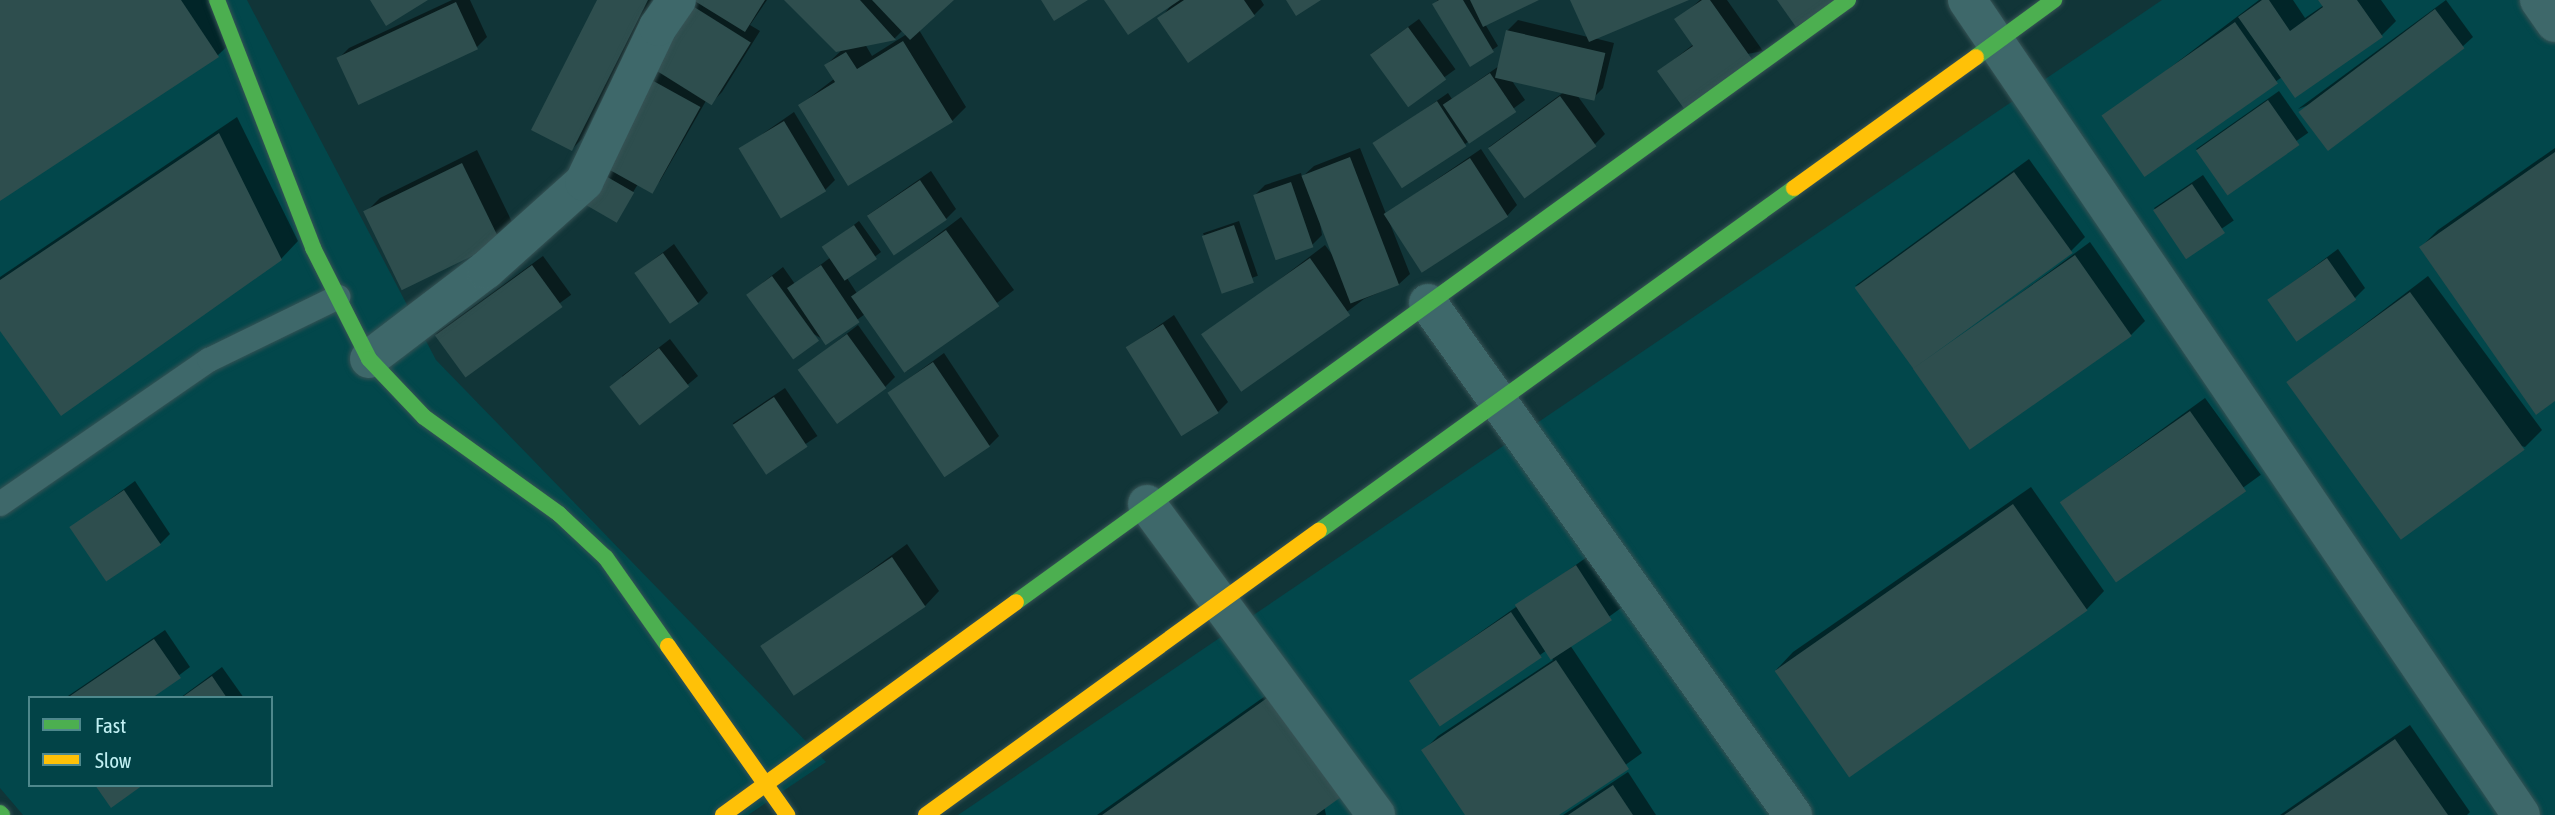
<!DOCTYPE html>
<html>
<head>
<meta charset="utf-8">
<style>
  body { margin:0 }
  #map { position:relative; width:2555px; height:815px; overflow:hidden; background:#113538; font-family:"Asap Condensed",sans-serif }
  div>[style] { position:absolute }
  .built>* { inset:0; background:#02474b }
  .shadow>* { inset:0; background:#0007; transform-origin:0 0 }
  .building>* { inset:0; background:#2e4e4e; transform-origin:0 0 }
  .roads { filter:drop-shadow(0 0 2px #375355) drop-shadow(0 0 2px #375355) }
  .lane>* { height:24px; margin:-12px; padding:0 12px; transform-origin:12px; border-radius:12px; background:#3e686a }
  .street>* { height:38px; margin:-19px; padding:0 19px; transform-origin:19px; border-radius:19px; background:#3e686a }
  .fast>* { height:16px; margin:-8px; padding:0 8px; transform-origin:8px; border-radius:8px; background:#4caf50 }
  .slow>* { height:16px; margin:-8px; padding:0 8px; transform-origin:8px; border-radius:8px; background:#ffc107 }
  span { translate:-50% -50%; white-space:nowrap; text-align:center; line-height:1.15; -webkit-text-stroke:5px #024347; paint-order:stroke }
  .legend { position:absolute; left:28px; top:696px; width:245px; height:91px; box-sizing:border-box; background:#024347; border:2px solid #4e888c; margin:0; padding:9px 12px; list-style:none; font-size:21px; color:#c1f0f3 }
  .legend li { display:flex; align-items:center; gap:14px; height:35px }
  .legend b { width:35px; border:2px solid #4e888c }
</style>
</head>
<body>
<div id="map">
  <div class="built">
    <i style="clip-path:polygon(evenodd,0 0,247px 0,436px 360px,826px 762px,748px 815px,23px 815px,0 788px,0 0,30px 698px,271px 698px,271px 785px,30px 785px,30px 698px)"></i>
    <i style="clip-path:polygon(2162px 0,2555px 0,2555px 815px,958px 815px)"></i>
  </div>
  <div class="shadow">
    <i style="clip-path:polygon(0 0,210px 0,235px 39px,217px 56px,0 199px)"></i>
    <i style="clip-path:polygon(452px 0,470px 0,487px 37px,477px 47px,339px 58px,349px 48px)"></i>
    <i style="clip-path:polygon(599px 0,652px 0,582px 139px,572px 149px)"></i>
    <i style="clip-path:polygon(685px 0,767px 0,750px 25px,760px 31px,722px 92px,712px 102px,707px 99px,660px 181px,650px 191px,638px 184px,616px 220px,582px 201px)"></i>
    <i style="clip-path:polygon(evenodd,787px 0,951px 0,919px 30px,966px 107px,952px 121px,800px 105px,834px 79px,826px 65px,843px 49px,787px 0,903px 30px,907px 34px,872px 56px,865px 44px,895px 38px,903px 30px)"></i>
    <i style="clip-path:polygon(1106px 0,1261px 0,1264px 5px,1254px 15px,1160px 19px,1173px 3px)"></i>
    <i style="clip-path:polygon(1438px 0,1535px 0,1485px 24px,1498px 46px,1470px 65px,1434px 4px)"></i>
    <i style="clip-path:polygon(1572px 0,1685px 0,1594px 38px,1614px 43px,1603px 88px,1593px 98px,1577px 95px,1605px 134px,1595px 144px,1489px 147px,1564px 92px,1510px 78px,1525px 100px,1465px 144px,1375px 144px,1448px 93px,1452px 99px,1499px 66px,1507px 31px,1518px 20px,1588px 37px)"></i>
    <i style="clip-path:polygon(1700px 0,1727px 0,1763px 51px,1659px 71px,1694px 44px,1677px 20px)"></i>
    <i style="clip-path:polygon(2259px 0,2293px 0,2305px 18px,2324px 5px,2320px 0,2381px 0,2396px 21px,2382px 35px,2282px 77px,2146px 175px,2104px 118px)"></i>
    <i style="clip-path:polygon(2446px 0,2473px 37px,2462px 47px,2298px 109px)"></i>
    <i style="left:1419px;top:19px;width:62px;height:59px;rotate:54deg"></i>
    <i style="left:2279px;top:91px;width:51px;height:101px;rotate:55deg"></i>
    <i style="clip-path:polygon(794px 112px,835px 180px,825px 190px,741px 149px)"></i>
    <i style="clip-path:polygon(237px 117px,298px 241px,281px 259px,0 328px,0 277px)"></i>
    <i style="clip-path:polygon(1360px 148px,1386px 214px,1481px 149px,1517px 205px,1507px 216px,1389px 221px,1410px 274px,1399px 284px,1364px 299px,1243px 390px,1204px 337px,1325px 245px,1334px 257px,1319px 216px,1322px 235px,1312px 245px,1255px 195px,1265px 185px,1301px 173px,1302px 177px,1314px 166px)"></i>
    <i style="clip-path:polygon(2555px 148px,2555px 399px,2421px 247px,2438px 230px)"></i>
    <i style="clip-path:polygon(477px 150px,514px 226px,403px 288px,366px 212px,380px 198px)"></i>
    <i style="clip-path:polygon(2029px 159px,2085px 237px,2071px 251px,1855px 286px)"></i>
    <i style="clip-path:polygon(931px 171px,956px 209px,946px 219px,868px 215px)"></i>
    <i style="left:2203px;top:175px;width:55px;height:59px;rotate:56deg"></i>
    <i style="clip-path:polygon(961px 217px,1014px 290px,907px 371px,865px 314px,827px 342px,748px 294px,783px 267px,795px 284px,831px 257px,830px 243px,859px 221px,881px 252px,847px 278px,858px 295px)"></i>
    <i style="left:1239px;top:221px;width:58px;height:38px;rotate:71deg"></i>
    <i style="clip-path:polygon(2090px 242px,2145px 321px,2131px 335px,1916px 370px)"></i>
    <i style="clip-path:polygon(674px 244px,708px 293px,698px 303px,636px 273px)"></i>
    <i style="clip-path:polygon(2338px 249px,2365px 288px,2355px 298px,2269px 300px)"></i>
    <i style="left:543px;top:256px;width:48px;height:132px;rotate:54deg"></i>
    <i style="clip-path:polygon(2428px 276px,2542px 430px,2525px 447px,2289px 382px)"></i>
    <i style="clip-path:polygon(1174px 315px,1228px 402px,1218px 412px,1128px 347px)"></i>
    <i style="clip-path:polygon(858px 325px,895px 377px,885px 387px,800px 370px)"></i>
    <i style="clip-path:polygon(670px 339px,698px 376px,641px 424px,622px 376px)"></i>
    <i style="clip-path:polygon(944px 353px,999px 436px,989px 446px,889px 393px)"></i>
    <i style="left:785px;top:388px;width:58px;height:63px;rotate:56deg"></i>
    <i style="left:2205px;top:398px;width:95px;height:176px;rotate:54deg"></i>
    <i style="clip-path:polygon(135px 481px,170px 534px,160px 544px,72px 527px)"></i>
    <i style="clip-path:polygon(2031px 487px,2104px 591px,2087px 609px,1776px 670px,1793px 652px)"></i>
    <i style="clip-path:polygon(907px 544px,939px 591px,925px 606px,765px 648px)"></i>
    <i style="clip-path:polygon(1587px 557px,1621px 608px,1570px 645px,1642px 753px,1556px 815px,1467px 815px,1424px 750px,1438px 736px,1553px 660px,1547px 650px,1441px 725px,1411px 681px)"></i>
    <i style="clip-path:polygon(165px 630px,190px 667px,149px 698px,65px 698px)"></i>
    <i style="clip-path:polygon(222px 667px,244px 698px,180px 698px)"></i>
    <i style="clip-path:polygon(1295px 675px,1326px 815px,1097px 815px)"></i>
    <i style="clip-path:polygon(2410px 725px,2470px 812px,2467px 815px,2280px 815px)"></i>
    <i style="clip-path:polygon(1628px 772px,1656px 815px,1563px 815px)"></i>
  </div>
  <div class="building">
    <i style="clip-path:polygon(0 0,181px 0,219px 57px,0 201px)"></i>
    <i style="clip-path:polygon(370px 0,428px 0,386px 26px)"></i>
    <i style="clip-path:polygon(597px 0,648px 0,572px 151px,531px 130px)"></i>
    <i style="left:683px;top:0;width:80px;height:74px;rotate:32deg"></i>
    <i style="clip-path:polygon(693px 0,765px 0,745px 32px)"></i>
    <i style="clip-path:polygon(784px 0,860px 0,896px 40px,836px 52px)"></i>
    <i style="clip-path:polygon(872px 0,954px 0,910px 40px)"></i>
    <i style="clip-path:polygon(1041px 0,1088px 0,1054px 21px)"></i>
    <i style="clip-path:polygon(1104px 0,1180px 0,1128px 35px)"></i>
    <i style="clip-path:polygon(1184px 0,1244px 0,1255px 16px,1188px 63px,1157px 18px)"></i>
    <i style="clip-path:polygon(1286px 0,1321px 0,1296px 16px)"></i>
    <i style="clip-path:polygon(1439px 0,1463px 0,1494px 52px,1470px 67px,1432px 4px)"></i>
    <i style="clip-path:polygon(1470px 0,1539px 0,1483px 27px)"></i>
    <i style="clip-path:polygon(1570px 0,1689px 0,1589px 42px)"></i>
    <i style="clip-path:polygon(1702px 0,1710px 0,1754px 62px,1685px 110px,1657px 71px,1693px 46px,1674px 19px)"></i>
    <i style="clip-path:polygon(1777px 0,1836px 0,1796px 27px)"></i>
    <i style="clip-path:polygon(2262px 0,2269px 0,2290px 31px,2323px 7px,2318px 0,2357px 0,2383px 37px,2295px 98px,2238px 17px)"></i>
    <i style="left:456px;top:2px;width:52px;height:132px;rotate:65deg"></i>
    <i style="left:2435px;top:9px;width:49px;height:171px;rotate:53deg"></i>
    <i style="left:2235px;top:22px;width:75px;height:163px;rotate:55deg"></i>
    <i style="left:1408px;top:27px;width:65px;height:47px;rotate:54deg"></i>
    <i style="left:1506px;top:30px;width:102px;height:49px;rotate:13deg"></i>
    <i style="clip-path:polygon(903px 41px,953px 122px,848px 186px,798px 105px,835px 82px,824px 65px,846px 52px,857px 69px)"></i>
    <i style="left:1490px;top:73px;width:47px;height:57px;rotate:56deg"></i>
    <i style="left:648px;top:78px;width:60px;height:99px;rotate:29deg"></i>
    <i style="left:1560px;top:96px;width:62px;height:89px;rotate:54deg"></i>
    <i style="left:2268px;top:100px;width:55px;height:88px;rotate:55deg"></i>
    <i style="left:1437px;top:101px;width:54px;height:77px;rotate:57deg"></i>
    <i style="left:784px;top:121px;width:82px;height:53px;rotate:59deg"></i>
    <i style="clip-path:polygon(219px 133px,282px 260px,61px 416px,0 331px,0 280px)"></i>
    <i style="clip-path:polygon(2555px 152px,2555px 401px,2536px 415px,2419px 247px)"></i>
    <i style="left:1350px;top:157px;width:137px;height:52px;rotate:69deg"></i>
    <i style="left:1470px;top:158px;width:70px;height:103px;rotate:57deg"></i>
    <i style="left:462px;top:163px;width:88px;height:110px;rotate:64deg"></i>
    <i style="left:597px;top:171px;width:43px;height:35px;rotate:30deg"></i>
    <i style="left:2014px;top:172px;width:100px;height:197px;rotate:54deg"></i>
    <i style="left:920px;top:180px;width:48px;height:64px;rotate:56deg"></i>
    <i style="left:1291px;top:182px;width:69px;height:40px;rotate:71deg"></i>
    <i style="left:2192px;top:184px;width:59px;height:47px;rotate:56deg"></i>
    <i style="left:854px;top:225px;width:41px;height:39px;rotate:56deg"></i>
    <i style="left:1234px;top:225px;width:61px;height:34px;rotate:71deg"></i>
    <i style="left:946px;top:230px;width:93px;height:116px;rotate:55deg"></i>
    <i style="left:663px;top:253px;width:62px;height:35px;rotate:55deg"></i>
    <i style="left:2075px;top:255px;width:99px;height:198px;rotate:55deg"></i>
    <i style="left:1310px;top:258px;width:70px;height:133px;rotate:55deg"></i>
    <i style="left:2327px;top:258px;width:51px;height:73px;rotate:55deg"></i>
    <i style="left:532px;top:265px;width:52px;height:120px;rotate:54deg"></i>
    <i style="left:821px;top:265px;width:69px;height:41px;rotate:56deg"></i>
    <i style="left:772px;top:276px;width:80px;height:32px;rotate:54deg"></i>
    <i style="left:2410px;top:292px;width:195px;height:153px;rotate:54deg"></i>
    <i style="left:1163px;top:324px;width:105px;height:44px;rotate:58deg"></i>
    <i style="left:847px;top:334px;width:67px;height:61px;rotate:54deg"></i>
    <i style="left:659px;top:348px;width:49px;height:63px;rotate:52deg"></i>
    <i style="left:933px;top:362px;width:102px;height:55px;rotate:56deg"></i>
    <i style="left:774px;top:397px;width:60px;height:50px;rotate:56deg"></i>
    <i style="left:2190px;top:411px;width:98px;height:159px;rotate:55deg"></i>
    <i style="left:124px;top:490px;width:66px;height:66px;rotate:56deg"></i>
    <i style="left:2013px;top:504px;width:130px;height:291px;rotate:55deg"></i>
    <i style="left:892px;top:557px;width:60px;height:159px;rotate:56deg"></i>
    <i style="left:1576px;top:565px;width:66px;height:73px;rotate:57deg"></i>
    <i style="left:1511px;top:612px;width:55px;height:123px;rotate:56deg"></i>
    <i style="clip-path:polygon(154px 639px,181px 678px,152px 698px,67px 698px)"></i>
    <i style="clip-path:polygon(1556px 660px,1629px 769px,1559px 815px,1465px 815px,1421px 750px)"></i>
    <i style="clip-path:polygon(212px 676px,227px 698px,181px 698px)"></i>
    <i style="clip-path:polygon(1277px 691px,1348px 792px,1316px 815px,1102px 815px)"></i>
    <i style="clip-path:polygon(2395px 739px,2448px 815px,2284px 815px)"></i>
    <i style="clip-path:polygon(95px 785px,143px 785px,111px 808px)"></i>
    <i style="clip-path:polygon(1613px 785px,1633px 815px,1568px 815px)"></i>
  </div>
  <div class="roads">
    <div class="lane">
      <i style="left:0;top:504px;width:254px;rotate:-34.6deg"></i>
      <i style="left:209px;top:360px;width:144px;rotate:-26deg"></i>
    </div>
    <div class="street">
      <i style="left:1967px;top:0;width:985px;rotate:55.79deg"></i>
      <i style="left:2539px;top:0;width:28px;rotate:55deg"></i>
      <i style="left:1428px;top:303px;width:629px;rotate:54.52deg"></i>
      <i style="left:369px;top:359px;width:147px;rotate:-37.3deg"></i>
      <i style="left:486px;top:270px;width:132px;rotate:-41.9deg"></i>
      <i style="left:584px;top:182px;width:172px;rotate:-64.5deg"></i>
      <i style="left:658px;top:27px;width:33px;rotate:-55deg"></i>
      <i style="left:1147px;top:504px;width:386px;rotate:53.6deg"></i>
    </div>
    <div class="fast">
      <i style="left:217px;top:0;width:266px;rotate:68.8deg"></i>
      <i style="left:313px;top:248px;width:124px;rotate:63.2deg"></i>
      <i style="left:369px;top:359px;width:80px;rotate:46.5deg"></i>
      <i style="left:424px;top:417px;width:166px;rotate:35.7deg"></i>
      <i style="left:559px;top:514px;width:64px;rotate:43.1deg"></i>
      <i style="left:606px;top:558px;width:108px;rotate:54.8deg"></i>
      <i style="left:1976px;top:57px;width:97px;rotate:-36.2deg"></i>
      <i style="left:1319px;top:531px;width:586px;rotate:-35.83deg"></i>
      <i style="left:1016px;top:602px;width:1027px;rotate:-35.89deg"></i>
      <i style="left:0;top:813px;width:3px;rotate:45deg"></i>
    </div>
    <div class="slow">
      <i style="left:1794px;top:188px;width:224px;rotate:-35.7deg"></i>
      <i style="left:668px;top:646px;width:207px;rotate:54.8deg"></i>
      <i style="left:723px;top:815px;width:362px;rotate:-36deg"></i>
      <i style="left:926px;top:815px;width:485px;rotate:-35.9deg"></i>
    </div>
  </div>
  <ul class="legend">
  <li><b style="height:9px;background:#4caf50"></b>Fast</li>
  <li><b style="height:9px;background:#ffc107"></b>Slow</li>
  </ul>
</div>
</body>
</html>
